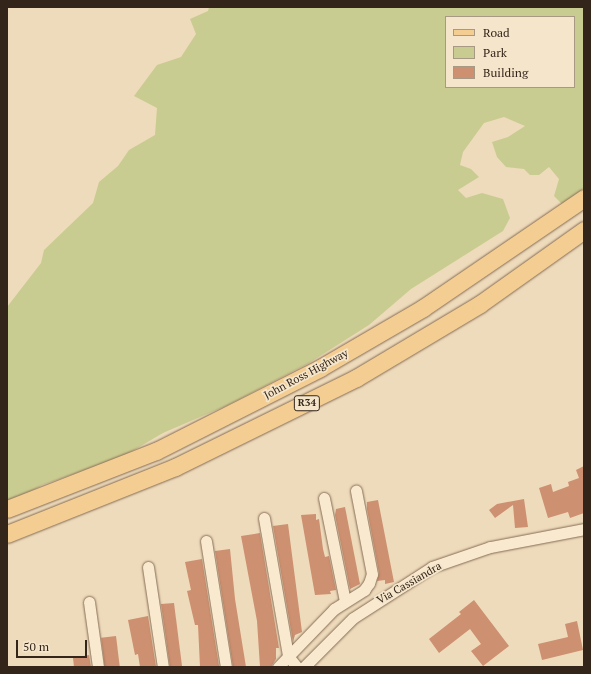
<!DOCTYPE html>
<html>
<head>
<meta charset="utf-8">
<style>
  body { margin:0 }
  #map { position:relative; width:591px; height:674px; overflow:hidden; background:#eedbbb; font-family:"PT Serif",serif }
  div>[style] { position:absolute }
  .green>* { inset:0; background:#c9cc90 }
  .building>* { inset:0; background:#cd9070; transform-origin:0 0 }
  .roads { filter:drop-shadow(0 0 1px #856b55) drop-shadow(0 0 1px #856b55) }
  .minor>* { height:11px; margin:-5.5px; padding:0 5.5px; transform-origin:5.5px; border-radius:5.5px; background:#f9e9ce }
  .primary>* { height:17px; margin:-8.5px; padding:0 8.5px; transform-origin:8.5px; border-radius:8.5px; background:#f3cd91 }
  span { translate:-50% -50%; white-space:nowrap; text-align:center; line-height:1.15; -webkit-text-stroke:3.5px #f5e6cb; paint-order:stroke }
  .shield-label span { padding:1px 3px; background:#f5e6cb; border:1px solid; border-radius:3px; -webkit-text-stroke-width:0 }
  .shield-label { font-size:10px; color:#34251a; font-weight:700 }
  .street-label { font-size:11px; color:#34251a }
  .frame { position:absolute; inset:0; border:8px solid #34251a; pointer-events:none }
  .legend { position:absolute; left:445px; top:16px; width:130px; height:72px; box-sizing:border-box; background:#f5e6cb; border:1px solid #a89984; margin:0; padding:5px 7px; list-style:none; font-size:12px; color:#34251a }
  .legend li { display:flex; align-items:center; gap:8px; height:20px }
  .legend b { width:20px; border:1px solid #a89984 }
  .scale { position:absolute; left:16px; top:640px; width:71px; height:18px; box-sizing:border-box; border:2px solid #34251a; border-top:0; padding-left:5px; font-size:12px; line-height:14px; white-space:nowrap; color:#34251a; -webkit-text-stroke:3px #f5e6cb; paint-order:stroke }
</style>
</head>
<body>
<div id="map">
  <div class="green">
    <i style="clip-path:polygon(evenodd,209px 7px,584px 7px,584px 188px,563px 205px,554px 196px,559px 179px,549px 167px,539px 175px,530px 175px,524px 169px,506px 167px,497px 157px,492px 142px,508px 137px,525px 126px,504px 117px,484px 123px,463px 152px,460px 165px,471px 169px,479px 177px,458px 190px,466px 198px,482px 193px,503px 199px,510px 218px,503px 231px,411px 289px,369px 325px,309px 363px,228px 405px,163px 433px,122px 457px,42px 485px,7px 505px,7px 307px,41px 263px,44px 250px,93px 203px,99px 182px,118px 166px,129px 150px,155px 135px,157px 108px,134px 96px,157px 65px,181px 57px,196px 34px,190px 19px,208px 11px,209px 7px,446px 17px,574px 17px,574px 87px,446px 87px,446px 17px)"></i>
  </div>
  <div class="building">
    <i style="clip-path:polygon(584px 466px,584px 513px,570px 518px,568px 512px,548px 518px,539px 488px,551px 484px,553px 492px,569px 486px,568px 482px,579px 478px,576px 470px)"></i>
    <i style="clip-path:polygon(524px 499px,528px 527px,515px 528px,513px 505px,495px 518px,489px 510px,497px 504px)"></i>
    <i style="clip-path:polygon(378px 500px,394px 582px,385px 584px,385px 580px,377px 581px,379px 573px,367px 509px,367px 502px)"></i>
    <i style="clip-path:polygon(345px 507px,360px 584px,350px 589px,335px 515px,336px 509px)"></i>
    <i style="clip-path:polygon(316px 514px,316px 520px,319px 519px,323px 549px,325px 557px,329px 556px,336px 590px,330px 591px,331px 594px,315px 595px,301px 515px)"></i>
    <i style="clip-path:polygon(288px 524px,302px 632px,295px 635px,293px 642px,273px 526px)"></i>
    <i style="clip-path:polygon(260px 533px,279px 648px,276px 648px,276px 659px,271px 667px,260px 667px,257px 621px,241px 536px)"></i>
    <i style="clip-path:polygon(230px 549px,235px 599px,246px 667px,233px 667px,215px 551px)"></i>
    <i style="clip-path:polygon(202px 559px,219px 666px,200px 667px,198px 625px,195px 625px,187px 591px,191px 590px,185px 562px)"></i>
    <i style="clip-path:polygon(474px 600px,509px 646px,483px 666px,471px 651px,481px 644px,470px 629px,439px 653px,429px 639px,461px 614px,459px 612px)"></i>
    <i style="clip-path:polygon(174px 603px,182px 666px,180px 667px,170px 667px,161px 604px)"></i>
    <i style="clip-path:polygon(148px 616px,156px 667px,140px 667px,138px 654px,135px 655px,128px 620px)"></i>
    <i style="clip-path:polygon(577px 621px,583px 650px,542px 660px,538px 644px,568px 637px,565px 624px)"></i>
    <i style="left:116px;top:636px;width:31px;height:15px;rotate:83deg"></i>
    <i style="clip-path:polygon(89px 655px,91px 667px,74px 667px,73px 658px)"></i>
  </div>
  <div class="roads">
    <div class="minor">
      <i style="left:324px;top:498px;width:105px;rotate:78.5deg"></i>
      <i style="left:264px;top:518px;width:140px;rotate:80.1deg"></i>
      <i style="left:288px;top:656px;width:14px;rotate:51deg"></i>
      <i style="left:206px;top:541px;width:128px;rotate:81deg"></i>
      <i style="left:148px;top:567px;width:101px;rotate:81.5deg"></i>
      <i style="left:89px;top:602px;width:66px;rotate:82.1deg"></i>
      <i style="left:278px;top:667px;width:81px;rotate:-46deg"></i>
      <i style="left:334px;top:609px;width:36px;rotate:-32deg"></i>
      <i style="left:364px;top:590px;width:9px;rotate:-54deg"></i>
      <i style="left:369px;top:583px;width:9px;rotate:-72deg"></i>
      <i style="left:372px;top:574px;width:85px;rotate:-100.9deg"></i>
      <i style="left:304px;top:667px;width:69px;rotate:-45deg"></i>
      <i style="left:353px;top:618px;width:94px;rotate:-32.8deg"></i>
      <i style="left:432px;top:567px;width:61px;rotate:-19deg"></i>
      <i style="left:490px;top:547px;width:96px;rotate:-10.8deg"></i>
    </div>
    <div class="primary">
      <i style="left:7px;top:509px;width:160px;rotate:-21.3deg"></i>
      <i style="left:156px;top:451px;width:184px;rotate:-26.8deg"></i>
      <i style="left:320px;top:368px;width:119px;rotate:-30.2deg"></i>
      <i style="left:423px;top:308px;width:195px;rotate:-34.3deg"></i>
      <i style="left:7px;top:534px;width:181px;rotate:-21.7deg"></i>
      <i style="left:175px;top:467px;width:202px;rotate:-26.2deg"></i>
      <i style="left:356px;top:378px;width:144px;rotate:-30.8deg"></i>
      <i style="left:480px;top:304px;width:128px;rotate:-35.4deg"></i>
    </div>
  </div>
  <div class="shield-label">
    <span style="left:307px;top:403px">R34</span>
  </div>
  <div class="street-label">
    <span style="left:306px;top:374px;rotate:-28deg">John Ross Highway</span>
    <span style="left:409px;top:583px;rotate:-30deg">Via Cassiandra</span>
  </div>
  <div class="frame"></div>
  <ul class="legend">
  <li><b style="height:5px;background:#f3cd91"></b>Road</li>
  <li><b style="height:11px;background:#c9cc90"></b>Park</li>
  <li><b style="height:11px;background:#cd9070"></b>Building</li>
  </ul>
  <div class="scale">50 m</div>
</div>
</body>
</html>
